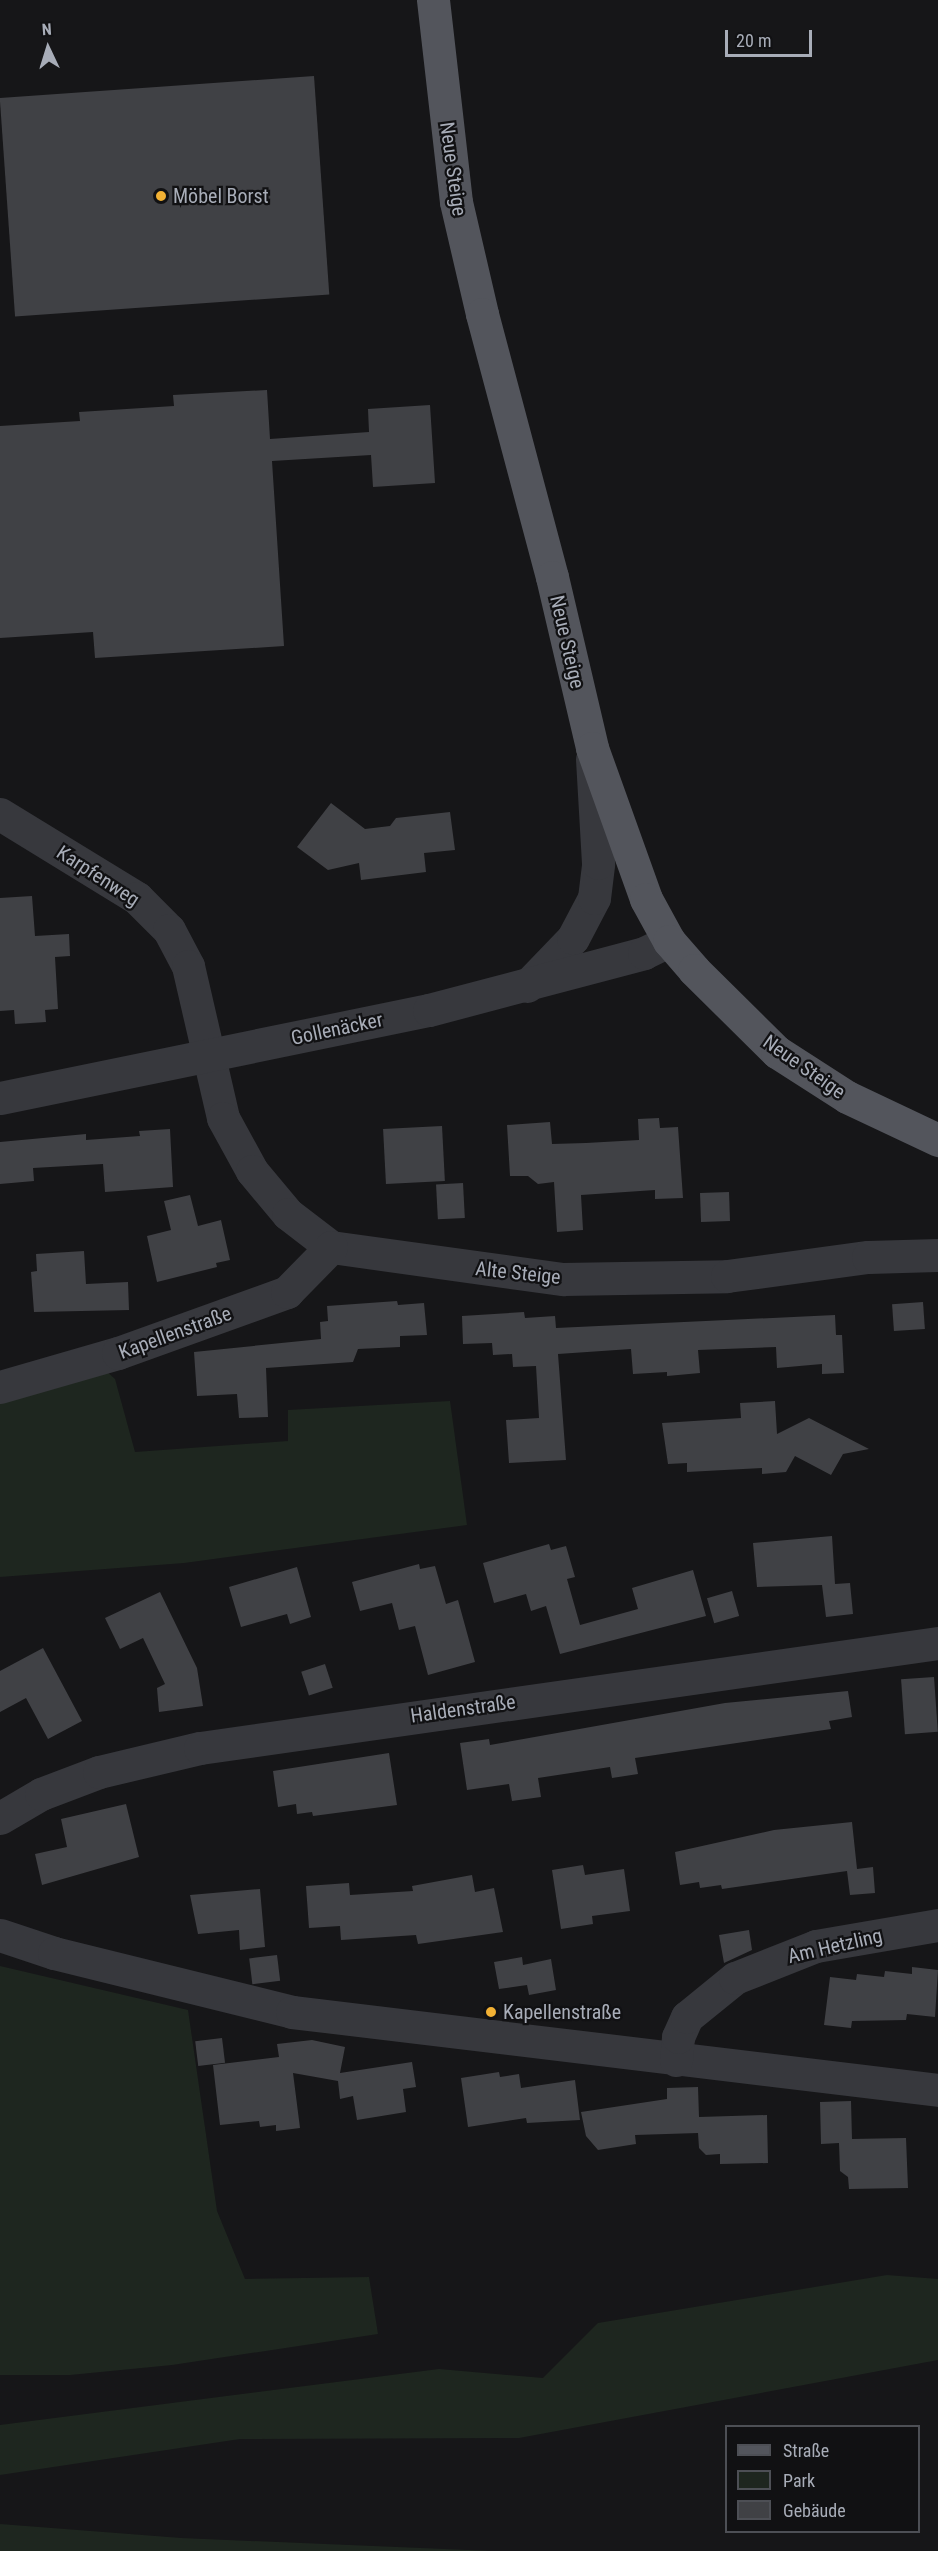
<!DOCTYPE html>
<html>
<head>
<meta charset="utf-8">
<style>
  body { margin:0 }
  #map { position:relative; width:938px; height:2551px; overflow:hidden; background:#161618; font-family:"Roboto Condensed",sans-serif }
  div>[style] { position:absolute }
  .green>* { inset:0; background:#1e261f }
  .building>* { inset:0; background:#404145; transform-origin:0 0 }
  .minor>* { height:33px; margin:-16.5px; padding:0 16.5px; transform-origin:16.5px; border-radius:16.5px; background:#37383d }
  .major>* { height:33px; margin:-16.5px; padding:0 16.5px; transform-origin:16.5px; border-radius:16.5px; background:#53555c }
  .dots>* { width:16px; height:16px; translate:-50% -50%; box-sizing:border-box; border:3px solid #111113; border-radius:50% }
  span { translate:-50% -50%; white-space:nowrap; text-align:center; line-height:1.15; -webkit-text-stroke:4.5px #111113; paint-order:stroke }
  .street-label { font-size:20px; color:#a8adb8 }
  .poi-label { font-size:20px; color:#a8adb8 }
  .left { translate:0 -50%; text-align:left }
  .legend { position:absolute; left:725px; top:2425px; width:195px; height:108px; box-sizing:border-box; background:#111113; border:2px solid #4d4f55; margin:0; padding:8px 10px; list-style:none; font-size:18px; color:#a8adb8 }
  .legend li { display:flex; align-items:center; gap:12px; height:30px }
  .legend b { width:30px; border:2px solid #4d4f55 }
  .north { position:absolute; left:18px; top:18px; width:60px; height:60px; -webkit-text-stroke:4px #111113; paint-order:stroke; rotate:356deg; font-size:16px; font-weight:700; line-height:24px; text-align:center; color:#a8adb8 }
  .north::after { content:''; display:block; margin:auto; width:21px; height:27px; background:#a8adb8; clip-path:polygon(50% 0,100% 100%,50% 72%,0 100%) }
  .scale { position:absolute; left:725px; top:30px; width:87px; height:27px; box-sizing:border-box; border:3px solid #a8adb8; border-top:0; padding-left:8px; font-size:18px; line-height:21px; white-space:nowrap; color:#a8adb8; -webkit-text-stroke:4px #111113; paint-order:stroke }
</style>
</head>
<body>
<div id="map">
  <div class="green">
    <i style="clip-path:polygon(104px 1369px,115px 1379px,135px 1452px,288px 1441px,288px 1410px,450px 1401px,467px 1525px,184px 1563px,0 1577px,0 1399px)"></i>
    <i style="clip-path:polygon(0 1966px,188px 2010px,217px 2211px,245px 2279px,369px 2277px,378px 2334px,172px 2365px,70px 2375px,0 2375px)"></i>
    <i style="clip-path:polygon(887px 2275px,938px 2279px,938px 2360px,519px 2438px,240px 2439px,0 2475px,0 2425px,439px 2369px,543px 2378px,598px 2323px)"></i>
    <i style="clip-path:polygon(0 2524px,181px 2538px,492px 2551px,0 2551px)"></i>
  </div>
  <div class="building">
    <i style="left:314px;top:76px;width:219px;height:315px;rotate:86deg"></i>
    <i style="clip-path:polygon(267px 390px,270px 439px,369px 432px,368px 409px,430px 405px,435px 483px,373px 487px,371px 455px,272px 461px,284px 646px,95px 658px,93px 632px,0 638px,0 426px,80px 421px,79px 412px,174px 406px,173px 395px)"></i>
    <i style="clip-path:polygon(331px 803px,365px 829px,390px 826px,396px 818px,450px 812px,455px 850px,424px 853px,426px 872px,361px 880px,359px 863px,328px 870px,297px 847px)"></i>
    <i style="clip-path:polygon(32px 896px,35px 936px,69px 934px,70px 956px,55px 957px,58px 1009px,45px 1010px,46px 1022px,15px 1024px,14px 1010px,0 1011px,0 898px)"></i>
    <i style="clip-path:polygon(659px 1118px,660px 1128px,678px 1127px,683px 1198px,655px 1199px,655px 1190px,581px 1195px,583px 1230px,557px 1232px,554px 1182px,538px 1184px,528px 1176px,510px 1176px,507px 1125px,550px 1122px,552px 1144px,586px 1143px,639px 1140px,638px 1119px)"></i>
    <i style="left:442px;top:1126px;width:55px;height:59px;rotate:87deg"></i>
    <i style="clip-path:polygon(170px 1129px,173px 1187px,105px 1192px,103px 1164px,33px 1168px,34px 1181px,0 1184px,0 1142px,86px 1134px,86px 1140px,140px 1136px,139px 1131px)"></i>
    <i style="left:463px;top:1183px;width:35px;height:27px;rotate:87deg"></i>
    <i style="left:729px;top:1192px;width:29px;height:29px;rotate:88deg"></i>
    <i style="clip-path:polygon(190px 1195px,198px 1226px,221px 1220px,230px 1260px,216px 1263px,217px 1267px,157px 1282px,147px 1236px,171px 1230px,164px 1201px)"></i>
    <i style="clip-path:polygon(84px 1251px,86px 1284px,128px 1282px,129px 1310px,34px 1312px,31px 1272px,37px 1271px,36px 1254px)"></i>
    <i style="clip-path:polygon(397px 1301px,398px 1305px,424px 1303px,427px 1335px,400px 1336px,400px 1347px,358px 1349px,353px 1362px,266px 1368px,268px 1417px,239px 1418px,237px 1394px,197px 1396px,194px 1352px,321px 1339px,320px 1322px,328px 1321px,327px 1306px)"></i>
    <i style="left:923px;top:1302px;width:27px;height:31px;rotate:86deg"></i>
    <i style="clip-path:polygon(524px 1312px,525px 1318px,555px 1316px,556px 1328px,835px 1315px,836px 1335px,842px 1335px,844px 1373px,822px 1374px,822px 1364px,777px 1368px,776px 1347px,698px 1350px,700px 1373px,667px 1376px,667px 1372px,633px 1374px,631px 1349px,558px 1354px,566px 1460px,509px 1463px,506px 1420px,539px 1418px,536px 1366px,513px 1367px,512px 1354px,493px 1355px,492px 1343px,463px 1344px,462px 1316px)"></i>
    <i style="clip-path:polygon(775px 1401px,777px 1434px,809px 1418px,869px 1449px,843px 1454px,831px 1475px,795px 1456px,786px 1472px,762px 1474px,762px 1468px,687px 1472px,687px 1463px,668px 1464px,662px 1423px,741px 1418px,740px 1403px)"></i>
    <i style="clip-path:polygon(832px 1536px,835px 1584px,850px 1583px,853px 1614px,826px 1617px,822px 1585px,757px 1587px,753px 1543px)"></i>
    <i style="clip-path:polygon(549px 1544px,551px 1550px,566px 1546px,575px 1577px,567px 1579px,580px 1625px,638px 1609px,632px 1588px,693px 1570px,706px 1616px,560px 1654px,546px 1606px,531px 1611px,526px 1594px,494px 1603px,483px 1563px)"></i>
    <i style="clip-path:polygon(419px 1564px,420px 1569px,435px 1566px,446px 1604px,458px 1600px,475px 1662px,428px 1675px,415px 1626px,399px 1630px,392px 1603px,360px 1611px,352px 1582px)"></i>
    <i style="clip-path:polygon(297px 1567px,311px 1617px,290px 1624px,287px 1614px,241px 1627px,229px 1587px)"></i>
    <i style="left:732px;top:1591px;width:26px;height:26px;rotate:74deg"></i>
    <i style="clip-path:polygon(160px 1592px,197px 1668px,203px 1706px,159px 1712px,157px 1688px,165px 1684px,143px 1638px,120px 1649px,105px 1618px)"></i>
    <i style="clip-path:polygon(43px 1648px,82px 1721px,48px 1739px,26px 1698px,0 1712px,0 1671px)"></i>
    <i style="left:325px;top:1664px;width:25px;height:25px;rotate:72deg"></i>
    <i style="left:934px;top:1677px;width:55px;height:33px;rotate:86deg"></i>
    <i style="clip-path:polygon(848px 1691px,852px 1717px,829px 1721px,831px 1729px,635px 1758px,638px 1774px,612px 1778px,610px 1767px,538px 1778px,541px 1797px,512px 1801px,509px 1784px,467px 1790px,460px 1743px,489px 1739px,490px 1745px,725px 1703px)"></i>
    <i style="clip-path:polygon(389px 1753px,397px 1805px,313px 1816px,312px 1812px,297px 1814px,296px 1804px,278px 1807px,273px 1771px)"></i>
    <i style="clip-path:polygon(126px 1804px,139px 1857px,42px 1885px,35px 1854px,67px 1847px,61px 1819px)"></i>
    <i style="clip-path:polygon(852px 1822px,857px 1869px,873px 1867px,875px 1893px,850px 1895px,847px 1871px,722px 1889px,721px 1885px,700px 1888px,699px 1882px,680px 1885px,675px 1852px,774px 1830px)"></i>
    <i style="clip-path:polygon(583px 1865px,585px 1875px,624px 1869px,630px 1911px,592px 1916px,593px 1924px,561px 1929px,552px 1870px)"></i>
    <i style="clip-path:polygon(472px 1875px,475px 1892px,494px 1888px,503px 1932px,418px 1944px,416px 1935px,341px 1940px,340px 1926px,309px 1928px,306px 1886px,349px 1883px,350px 1895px,413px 1891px,412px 1886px)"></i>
    <i style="clip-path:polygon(260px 1889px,265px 1947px,240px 1950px,239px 1930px,198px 1934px,190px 1895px)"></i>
    <i style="clip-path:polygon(749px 1930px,752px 1950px,724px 1963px,719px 1935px)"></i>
    <i style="left:277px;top:1955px;width:26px;height:28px;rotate:83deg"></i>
    <i style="clip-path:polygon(522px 1957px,523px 1965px,551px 1959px,556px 1990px,529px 1995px,527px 1985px,499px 1989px,494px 1962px)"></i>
    <i style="clip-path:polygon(912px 1967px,938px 1970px,935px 2017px,907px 2014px,906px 2020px,852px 2021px,851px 2028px,824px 2025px,830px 1977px,856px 1980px,857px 1974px,884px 1977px,885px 1971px,912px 1974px)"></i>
    <i style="left:222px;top:2038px;width:25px;height:27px;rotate:83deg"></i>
    <i style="clip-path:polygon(312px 2040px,345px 2047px,340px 2073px,412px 2062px,416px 2087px,403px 2089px,406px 2112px,357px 2120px,353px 2096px,340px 2099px,338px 2081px,293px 2073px,300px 2128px,276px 2131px,276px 2125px,260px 2127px,259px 2121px,220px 2125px,213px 2065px,279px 2057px,277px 2044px)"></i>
    <i style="clip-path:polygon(499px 2072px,500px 2077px,519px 2074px,521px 2088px,575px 2080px,580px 2120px,527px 2123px,526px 2118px,468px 2127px,461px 2078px)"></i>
    <i style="clip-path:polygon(698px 2087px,699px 2117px,767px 2115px,768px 2163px,720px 2164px,720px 2154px,706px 2155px,699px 2148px,698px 2133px,635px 2135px,636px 2144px,598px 2150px,586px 2136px,581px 2112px,667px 2099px,667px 2088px)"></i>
    <i style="clip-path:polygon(851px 2101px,852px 2139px,906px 2138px,908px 2188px,849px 2189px,848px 2177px,840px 2171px,839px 2143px,821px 2144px,820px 2102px)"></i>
  </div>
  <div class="minor">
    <i style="left:0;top:814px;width:161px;rotate:31.5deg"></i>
    <i style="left:137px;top:898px;width:45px;rotate:45deg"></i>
    <i style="left:169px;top:930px;width:41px;rotate:62.2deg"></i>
    <i style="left:188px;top:966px;width:156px;rotate:77deg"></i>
    <i style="left:223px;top:1118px;width:60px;rotate:61.3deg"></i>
    <i style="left:252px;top:1171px;width:56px;rotate:50.1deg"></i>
    <i style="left:288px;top:1214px;width:54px;rotate:37.5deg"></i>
    <i style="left:331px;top:1247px;width:234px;rotate:7.9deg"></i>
    <i style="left:563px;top:1279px;width:164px;rotate:-1deg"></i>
    <i style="left:727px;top:1276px;width:142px;rotate:-7.7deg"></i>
    <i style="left:868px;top:1257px;width:70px;rotate:-1.6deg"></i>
    <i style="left:527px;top:986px;width:66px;rotate:-46.2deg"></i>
    <i style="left:573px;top:938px;width:45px;rotate:-62.3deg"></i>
    <i style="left:594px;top:898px;width:35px;rotate:-83deg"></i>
    <i style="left:598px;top:863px;width:104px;rotate:-93.3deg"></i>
    <i style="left:0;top:1098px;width:438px;rotate:-11.6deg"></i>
    <i style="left:429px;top:1010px;width:222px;rotate:-14.8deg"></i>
    <i style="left:644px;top:953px;width:28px;rotate:-26deg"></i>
    <i style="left:0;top:1387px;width:123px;rotate:-16.1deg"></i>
    <i style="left:118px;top:1353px;width:180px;rotate:-19.8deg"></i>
    <i style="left:287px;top:1292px;width:63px;rotate:-45.6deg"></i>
    <i style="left:0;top:1818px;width:48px;rotate:-30.3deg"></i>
    <i style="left:41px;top:1794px;width:62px;rotate:-20.8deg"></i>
    <i style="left:99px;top:1772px;width:104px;rotate:-13.4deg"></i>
    <i style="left:200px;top:1748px;width:745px;rotate:-8.1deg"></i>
    <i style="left:0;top:1935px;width:57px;rotate:18.4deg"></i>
    <i style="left:54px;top:1953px;width:245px;rotate:13.9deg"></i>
    <i style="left:292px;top:2012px;width:651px;rotate:6.88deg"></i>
    <i style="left:676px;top:2060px;width:23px;rotate:-85deg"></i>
    <i style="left:678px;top:2037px;width:22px;rotate:-66deg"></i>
    <i style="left:687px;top:2017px;width:62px;rotate:-39.1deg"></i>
    <i style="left:735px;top:1978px;width:87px;rotate:-21.6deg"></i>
    <i style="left:816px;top:1946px;width:124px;rotate:-9.8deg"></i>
  </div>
  <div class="major">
    <i style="left:433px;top:0;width:203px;rotate:83.5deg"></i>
    <i style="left:456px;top:202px;width:115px;rotate:76.9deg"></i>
    <i style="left:482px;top:314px;width:272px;rotate:75.1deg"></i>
    <i style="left:552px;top:577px;width:176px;rotate:76.8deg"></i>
    <i style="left:592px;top:748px;width:160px;rotate:70.3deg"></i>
    <i style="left:646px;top:899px;width:48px;rotate:61.3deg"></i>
    <i style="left:669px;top:941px;width:38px;rotate:49deg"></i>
    <i style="left:694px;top:970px;width:117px;rotate:44.7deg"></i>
    <i style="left:777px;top:1052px;width:83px;rotate:32.7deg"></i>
    <i style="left:847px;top:1097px;width:101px;rotate:25.3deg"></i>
  </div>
  <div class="dots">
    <i style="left:161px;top:196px;background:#f2b134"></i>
    <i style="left:491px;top:2012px;background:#f2b134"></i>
  </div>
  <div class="street-label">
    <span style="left:453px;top:169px;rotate:82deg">Neue Steige</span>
    <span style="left:567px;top:642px;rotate:77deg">Neue Steige</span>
    <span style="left:98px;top:876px;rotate:33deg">Karpfenweg</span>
    <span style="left:337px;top:1029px;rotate:-12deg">Gollenäcker</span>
    <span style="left:804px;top:1067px;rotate:35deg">Neue Steige</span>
    <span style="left:518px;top:1273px;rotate:6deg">Alte Steige</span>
    <span style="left:175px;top:1333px;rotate:-20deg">Kapellenstraße</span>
    <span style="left:463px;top:1709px;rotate:-8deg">Haldenstraße</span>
    <span style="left:835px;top:1946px;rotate:-13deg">Am Hetzling</span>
  </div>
  <div class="poi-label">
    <span class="left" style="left:173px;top:196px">Möbel Borst</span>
    <span class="left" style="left:503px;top:2012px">Kapellenstraße</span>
  </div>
  <ul class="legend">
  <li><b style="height:8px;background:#53555c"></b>Straße</li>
  <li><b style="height:16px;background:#1e261f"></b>Park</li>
  <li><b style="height:16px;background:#404145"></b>Gebäude</li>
  </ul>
  <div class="north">N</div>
  <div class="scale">20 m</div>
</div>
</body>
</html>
